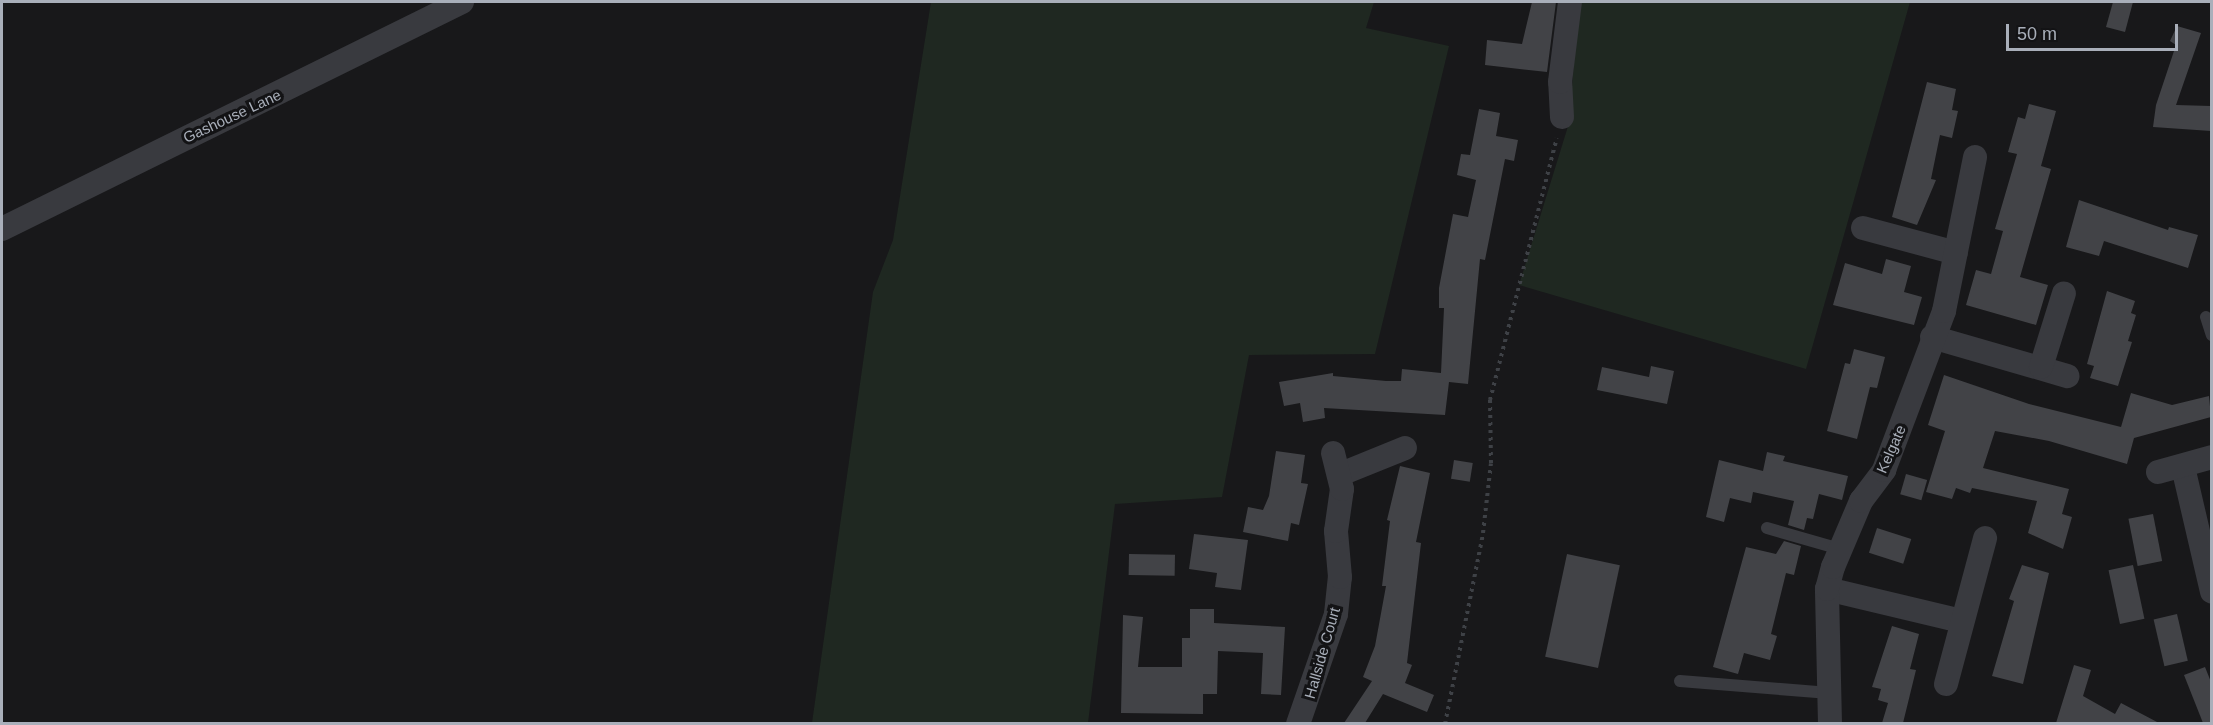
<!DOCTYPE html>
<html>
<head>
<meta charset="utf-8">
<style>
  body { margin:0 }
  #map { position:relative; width:2213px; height:725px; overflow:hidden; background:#18181a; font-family:Helvetica,sans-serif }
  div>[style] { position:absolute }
  .green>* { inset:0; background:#1f2821 }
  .building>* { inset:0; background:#424347; transform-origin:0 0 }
  .path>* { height:4px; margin-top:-2px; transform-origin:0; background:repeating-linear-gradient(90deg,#3e4146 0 3px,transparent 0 7.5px) }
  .lane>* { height:12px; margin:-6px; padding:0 6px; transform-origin:6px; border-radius:6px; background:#393a3f }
  .street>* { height:24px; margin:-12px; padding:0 12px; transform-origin:12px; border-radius:12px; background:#393a3f }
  span { translate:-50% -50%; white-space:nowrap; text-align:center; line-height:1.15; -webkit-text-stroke:6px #131315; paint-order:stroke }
  .street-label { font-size:15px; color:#a9afba }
  .frame { position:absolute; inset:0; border:3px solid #a9afba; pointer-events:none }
  .scale { position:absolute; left:2006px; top:24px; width:172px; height:27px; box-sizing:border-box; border:3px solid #a9afba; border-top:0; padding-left:8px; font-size:18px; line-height:21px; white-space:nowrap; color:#a9afba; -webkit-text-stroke:4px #131315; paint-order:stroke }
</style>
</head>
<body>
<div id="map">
  <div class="green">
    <i style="clip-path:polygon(931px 2px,1374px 2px,1366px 28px,1449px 46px,1375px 354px,1249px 355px,1222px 497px,1115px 504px,1088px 723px,812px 723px,873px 292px,893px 240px)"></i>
    <i style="clip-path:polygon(1579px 2px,1910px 2px,1806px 369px,1519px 285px,1569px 123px)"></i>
  </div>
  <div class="building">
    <i style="clip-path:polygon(1532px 2px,1556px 2px,1547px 72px,1485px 65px,1487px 40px,1522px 44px)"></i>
    <i style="clip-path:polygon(2113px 2px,2133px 2px,2125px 32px,2106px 27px)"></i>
    <i style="clip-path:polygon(2177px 26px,2201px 33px,2176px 105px,2211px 106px,2211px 131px,2153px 127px,2156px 105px,2176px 45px,2170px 41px)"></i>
    <i style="clip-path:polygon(1927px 82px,1956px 89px,1952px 110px,1958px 111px,1952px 138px,1940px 135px,1931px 179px,1936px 180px,1917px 225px,1892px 217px)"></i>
    <i style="clip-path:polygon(2029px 104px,2056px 111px,2041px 166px,2051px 169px,2020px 277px,2048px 285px,2036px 325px,1966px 305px,1976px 270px,1991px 274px,2003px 231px,1995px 229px,2017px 154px,2008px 152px,2018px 117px,2025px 119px)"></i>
    <i style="clip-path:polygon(1479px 109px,1500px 113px,1496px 136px,1518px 140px,1514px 161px,1505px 159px,1485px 260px,1480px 259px,1468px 384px,1449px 382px,1445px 415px,1324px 408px,1325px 418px,1303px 422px,1300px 403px,1284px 406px,1279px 382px,1333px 373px,1333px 376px,1386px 381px,1401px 381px,1402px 369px,1441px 373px,1444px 308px,1439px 308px,1439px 288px,1453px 214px,1468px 217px,1476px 180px,1457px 175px,1461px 154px,1470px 155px)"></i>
    <i style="clip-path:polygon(2079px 200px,2168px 230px,2169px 227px,2198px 235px,2188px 268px,2104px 241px,2099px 256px,2066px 247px)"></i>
    <i style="clip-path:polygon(1886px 259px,1911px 266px,1904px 292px,1922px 297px,1914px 325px,1833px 305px,1845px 263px,1882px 274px)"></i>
    <i style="clip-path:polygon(2107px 291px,2135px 301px,2131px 313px,2136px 315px,2128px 341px,2132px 342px,2118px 386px,2090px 378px,2094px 366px,2087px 364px)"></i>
    <i style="clip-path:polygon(1854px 349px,1885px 357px,1877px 388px,1870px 387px,1857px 439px,1827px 431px,1845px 363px,1850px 364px)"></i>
    <i style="clip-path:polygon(1651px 366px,1674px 371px,1667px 404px,1597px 390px,1602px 367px,1649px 377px)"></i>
    <i style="clip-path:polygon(1944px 375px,2029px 404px,2121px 427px,2131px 393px,2172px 405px,2209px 396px,2211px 417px,2134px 438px,2127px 464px,2049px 441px,1995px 431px,1983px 468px,2069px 489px,2062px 514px,2072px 517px,2063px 549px,2028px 533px,2037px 501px,1972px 488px,1970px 493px,1956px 488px,1952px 499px,1926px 492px,1945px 431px,1928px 425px)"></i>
    <i style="clip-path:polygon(1276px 451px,1305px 455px,1301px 483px,1308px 484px,1299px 525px,1291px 523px,1288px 541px,1243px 532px,1248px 507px,1263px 510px,1269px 496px)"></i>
    <i style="clip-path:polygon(1767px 452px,1785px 456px,1783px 461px,1848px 476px,1842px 500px,1819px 494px,1813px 519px,1807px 518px,1804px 530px,1788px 525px,1794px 501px,1753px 492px,1751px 503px,1730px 498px,1724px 522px,1706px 517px,1719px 460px,1763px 471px)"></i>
    <i style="left:1454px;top:460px;width:19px;height:19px;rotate:9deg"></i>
    <i style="clip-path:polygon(1400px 466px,1430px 473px,1416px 542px,1421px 543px,1407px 663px,1412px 665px,1405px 683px,1434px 695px,1427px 712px,1383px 694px,1365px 723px,1344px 723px,1372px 681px,1363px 677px,1375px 646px,1386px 586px,1382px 586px,1390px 521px,1387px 520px)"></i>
    <i style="left:1906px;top:474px;width:22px;height:21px;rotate:16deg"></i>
    <i style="left:2153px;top:514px;width:48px;height:25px;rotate:79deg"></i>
    <i style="left:1877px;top:528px;width:36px;height:26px;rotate:18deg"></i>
    <i style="clip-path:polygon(1194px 534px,1248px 540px,1241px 590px,1215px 587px,1217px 573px,1189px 569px)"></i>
    <i style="clip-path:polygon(1784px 541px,1801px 546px,1794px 575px,1786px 573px,1771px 634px,1777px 636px,1770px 660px,1744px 653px,1738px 674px,1713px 667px,1746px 547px,1776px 554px)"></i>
    <i style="left:1129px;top:554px;width:46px;height:21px;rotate:1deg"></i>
    <i style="left:1567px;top:554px;width:54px;height:105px;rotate:12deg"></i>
    <i style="clip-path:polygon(2022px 565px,2049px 573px,2023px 684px,1992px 676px,2014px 601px,2009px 599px)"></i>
    <i style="left:2133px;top:565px;width:55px;height:25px;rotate:78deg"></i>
    <i style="clip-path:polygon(1190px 609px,1214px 609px,1214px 623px,1285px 627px,1281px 695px,1261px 694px,1263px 653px,1218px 651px,1217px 694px,1203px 694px,1203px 714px,1121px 713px,1123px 615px,1143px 617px,1138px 667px,1182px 667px,1182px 638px,1190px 638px)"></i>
    <i style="left:2177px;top:614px;width:48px;height:24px;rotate:77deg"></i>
    <i style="clip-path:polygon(1892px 626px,1919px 634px,1910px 669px,1916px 670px,1903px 723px,1882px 723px,1888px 703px,1878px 700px,1881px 689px,1872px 687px)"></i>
    <i style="clip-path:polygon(2074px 665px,2091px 670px,2083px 696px,2115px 714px,2121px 703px,2159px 723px,2056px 723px)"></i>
    <i style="clip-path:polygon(2205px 667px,2211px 682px,2211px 723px,2203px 723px,2184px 675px)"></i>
  </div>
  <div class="path">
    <i style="left:1445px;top:724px;width:195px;rotate:-78.7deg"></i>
    <i style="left:1483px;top:533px;width:70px;rotate:-83.5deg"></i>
    <i style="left:1491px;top:463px;width:63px;rotate:-90.9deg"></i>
    <i style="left:1490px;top:400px;width:270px;rotate:-75.7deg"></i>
  </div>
  <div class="lane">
    <i style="left:2206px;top:317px;width:19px;rotate:72deg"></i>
    <i style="left:1767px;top:528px;width:76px;rotate:16deg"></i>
    <i style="left:1680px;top:681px;width:150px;rotate:4.6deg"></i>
  </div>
  <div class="street">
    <i style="left:1562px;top:117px;width:35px;rotate:-93deg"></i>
    <i style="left:1560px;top:82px;width:81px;rotate:-82.9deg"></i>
    <i style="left:1863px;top:228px;width:96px;rotate:15deg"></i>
    <i style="left:2px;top:229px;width:513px;rotate:-26.27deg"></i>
    <i style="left:1932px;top:337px;width:141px;rotate:16.1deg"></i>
    <i style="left:2041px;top:367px;width:77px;rotate:-72.7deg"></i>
    <i style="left:2183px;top:467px;width:128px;rotate:76.9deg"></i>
    <i style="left:2158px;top:472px;width:56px;rotate:-15.5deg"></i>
    <i style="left:1341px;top:474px;width:69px;rotate:-22.1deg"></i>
    <i style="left:1827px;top:589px;width:138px;rotate:13.4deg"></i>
    <i style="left:1946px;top:684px;width:151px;rotate:-75deg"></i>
    <i style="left:1298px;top:724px;width:116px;rotate:-70.9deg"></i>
    <i style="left:1336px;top:614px;width:37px;rotate:-84deg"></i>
    <i style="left:1340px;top:577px;width:46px;rotate:-95deg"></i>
    <i style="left:1336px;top:531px;width:42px;rotate:-81.9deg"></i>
    <i style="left:1342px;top:489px;width:37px;rotate:-104deg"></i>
    <i style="left:1830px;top:724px;width:135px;rotate:-91.3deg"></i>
    <i style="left:1827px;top:589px;width:23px;rotate:-75deg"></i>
    <i style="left:1833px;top:567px;width:72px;rotate:-67deg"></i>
    <i style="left:1861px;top:501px;width:39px;rotate:-53deg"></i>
    <i style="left:1884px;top:470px;width:170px;rotate:-69.3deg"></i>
    <i style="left:1944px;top:311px;width:157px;rotate:-78.6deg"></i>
  </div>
  <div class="street-label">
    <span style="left:232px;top:116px;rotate:-25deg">Gashouse Lane</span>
    <span style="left:1891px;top:449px;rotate:-66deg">Kelgate</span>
    <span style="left:1322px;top:653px;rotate:-74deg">Hallside Court</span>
  </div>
  <div class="frame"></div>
  <div class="scale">50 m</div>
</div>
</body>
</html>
